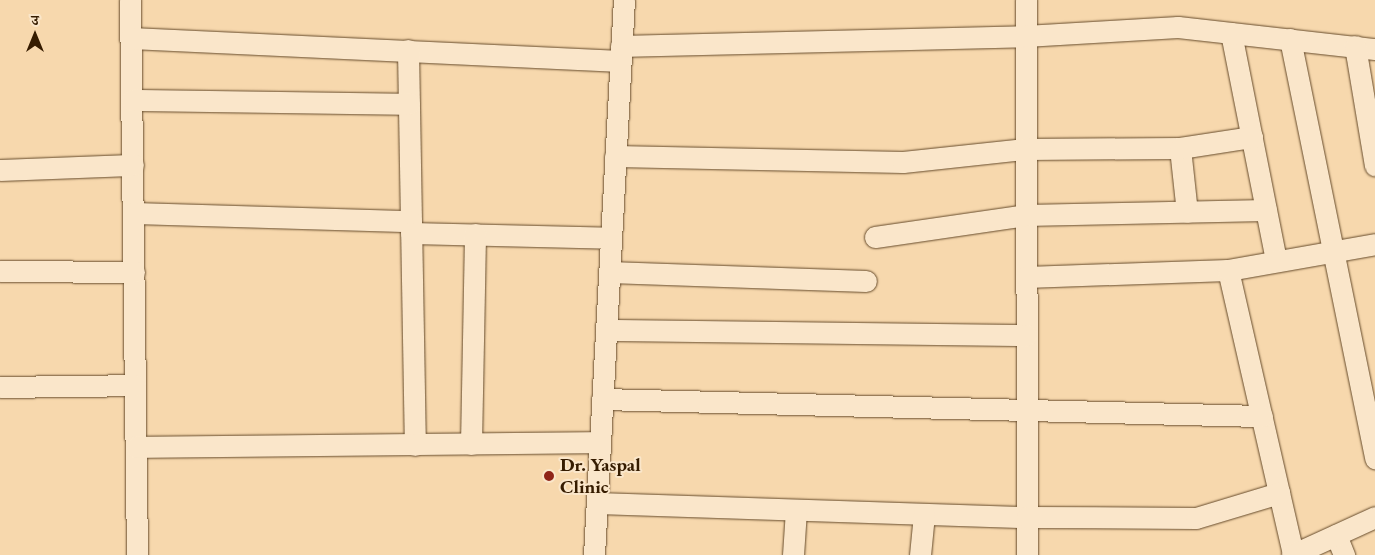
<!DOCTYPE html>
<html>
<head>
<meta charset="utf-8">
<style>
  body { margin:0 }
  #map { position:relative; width:1375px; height:555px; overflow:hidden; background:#f7d8ad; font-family:"EB Garamond","Noto Serif Devanagari",serif }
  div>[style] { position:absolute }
  .roads { filter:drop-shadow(0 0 1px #664b2b) drop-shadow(0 0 1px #664b2b) }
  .minor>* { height:21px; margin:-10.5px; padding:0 10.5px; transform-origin:10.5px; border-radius:10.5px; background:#fae6ca }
  .dots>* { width:14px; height:14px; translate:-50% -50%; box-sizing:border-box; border:2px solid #fae6ca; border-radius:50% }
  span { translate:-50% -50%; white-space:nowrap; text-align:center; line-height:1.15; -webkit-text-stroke:4px #fae6ca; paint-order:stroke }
  .poi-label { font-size:19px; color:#361c00; font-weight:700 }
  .left { translate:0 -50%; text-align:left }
  .north { position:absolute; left:10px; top:10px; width:50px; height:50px; -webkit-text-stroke:4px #fae6ca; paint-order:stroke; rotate:0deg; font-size:14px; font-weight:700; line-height:20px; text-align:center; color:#361c00 }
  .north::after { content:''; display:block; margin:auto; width:18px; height:22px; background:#361c00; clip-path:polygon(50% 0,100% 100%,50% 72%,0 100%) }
</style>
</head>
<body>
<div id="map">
  <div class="roads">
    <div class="minor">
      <i style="left:130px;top:0;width:555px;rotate:89.28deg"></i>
      <i style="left:1026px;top:0;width:555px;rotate:89.9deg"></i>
      <i style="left:1231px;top:33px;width:232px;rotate:78.8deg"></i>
      <i style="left:131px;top:38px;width:490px;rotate:2.7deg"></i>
      <i style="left:1290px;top:39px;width:428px;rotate:78.5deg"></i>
      <i style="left:621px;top:46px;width:404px;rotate:-1.4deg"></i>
      <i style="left:1025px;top:36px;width:153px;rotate:-3.4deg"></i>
      <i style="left:1178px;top:27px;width:198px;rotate:6.4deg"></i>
      <i style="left:1355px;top:46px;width:121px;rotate:80.5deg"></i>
      <i style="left:408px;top:50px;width:395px;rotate:89deg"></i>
      <i style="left:132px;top:100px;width:277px;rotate:0.8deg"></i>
      <i style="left:1180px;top:148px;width:64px;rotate:83.8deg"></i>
      <i style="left:615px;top:156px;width:288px;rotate:1.2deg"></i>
      <i style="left:903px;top:162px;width:123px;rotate:-6.1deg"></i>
      <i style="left:1025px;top:149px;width:155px;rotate:-0.4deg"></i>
      <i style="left:1180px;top:148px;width:73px;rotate:-8.7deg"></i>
      <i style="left:0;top:170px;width:133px;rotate:-2.2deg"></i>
      <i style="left:134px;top:213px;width:277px;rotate:1.7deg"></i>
      <i style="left:411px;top:233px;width:199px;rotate:1.4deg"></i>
      <i style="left:875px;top:237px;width:152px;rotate:-8.3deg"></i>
      <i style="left:1025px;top:215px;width:241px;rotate:-1.2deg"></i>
      <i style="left:1228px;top:270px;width:291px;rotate:77.1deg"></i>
      <i style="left:0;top:271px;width:134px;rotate:0.4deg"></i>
      <i style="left:609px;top:272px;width:257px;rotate:2deg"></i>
      <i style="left:1026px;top:277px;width:202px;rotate:-2deg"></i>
      <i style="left:1228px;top:270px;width:149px;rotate:-10deg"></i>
      <i style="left:606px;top:330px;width:420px;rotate:0.7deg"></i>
      <i style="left:0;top:387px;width:135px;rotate:-0.8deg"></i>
      <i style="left:602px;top:399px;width:660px;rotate:1.48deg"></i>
      <i style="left:471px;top:444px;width:210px;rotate:-88.9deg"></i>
      <i style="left:136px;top:447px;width:464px;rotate:-0.6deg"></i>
      <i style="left:597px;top:503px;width:430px;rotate:1.9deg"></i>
      <i style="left:1027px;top:517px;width:169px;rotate:0.3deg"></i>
      <i style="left:1196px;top:518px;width:87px;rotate:-16.8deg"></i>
      <i style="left:1336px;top:535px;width:22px;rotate:68deg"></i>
      <i style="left:594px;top:555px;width:556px;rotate:-86.91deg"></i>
      <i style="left:793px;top:555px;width:45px;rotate:-86.2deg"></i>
      <i style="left:920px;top:555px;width:41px;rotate:-84.4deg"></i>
      <i style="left:1292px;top:555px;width:91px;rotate:-24.6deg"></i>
    </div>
  </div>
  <div class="dots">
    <i style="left:549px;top:476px;background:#8f2418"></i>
  </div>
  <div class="poi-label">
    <span class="left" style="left:560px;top:476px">Dr. Yaspal<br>Clinic</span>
  </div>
  <div class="north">उ</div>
</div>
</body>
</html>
